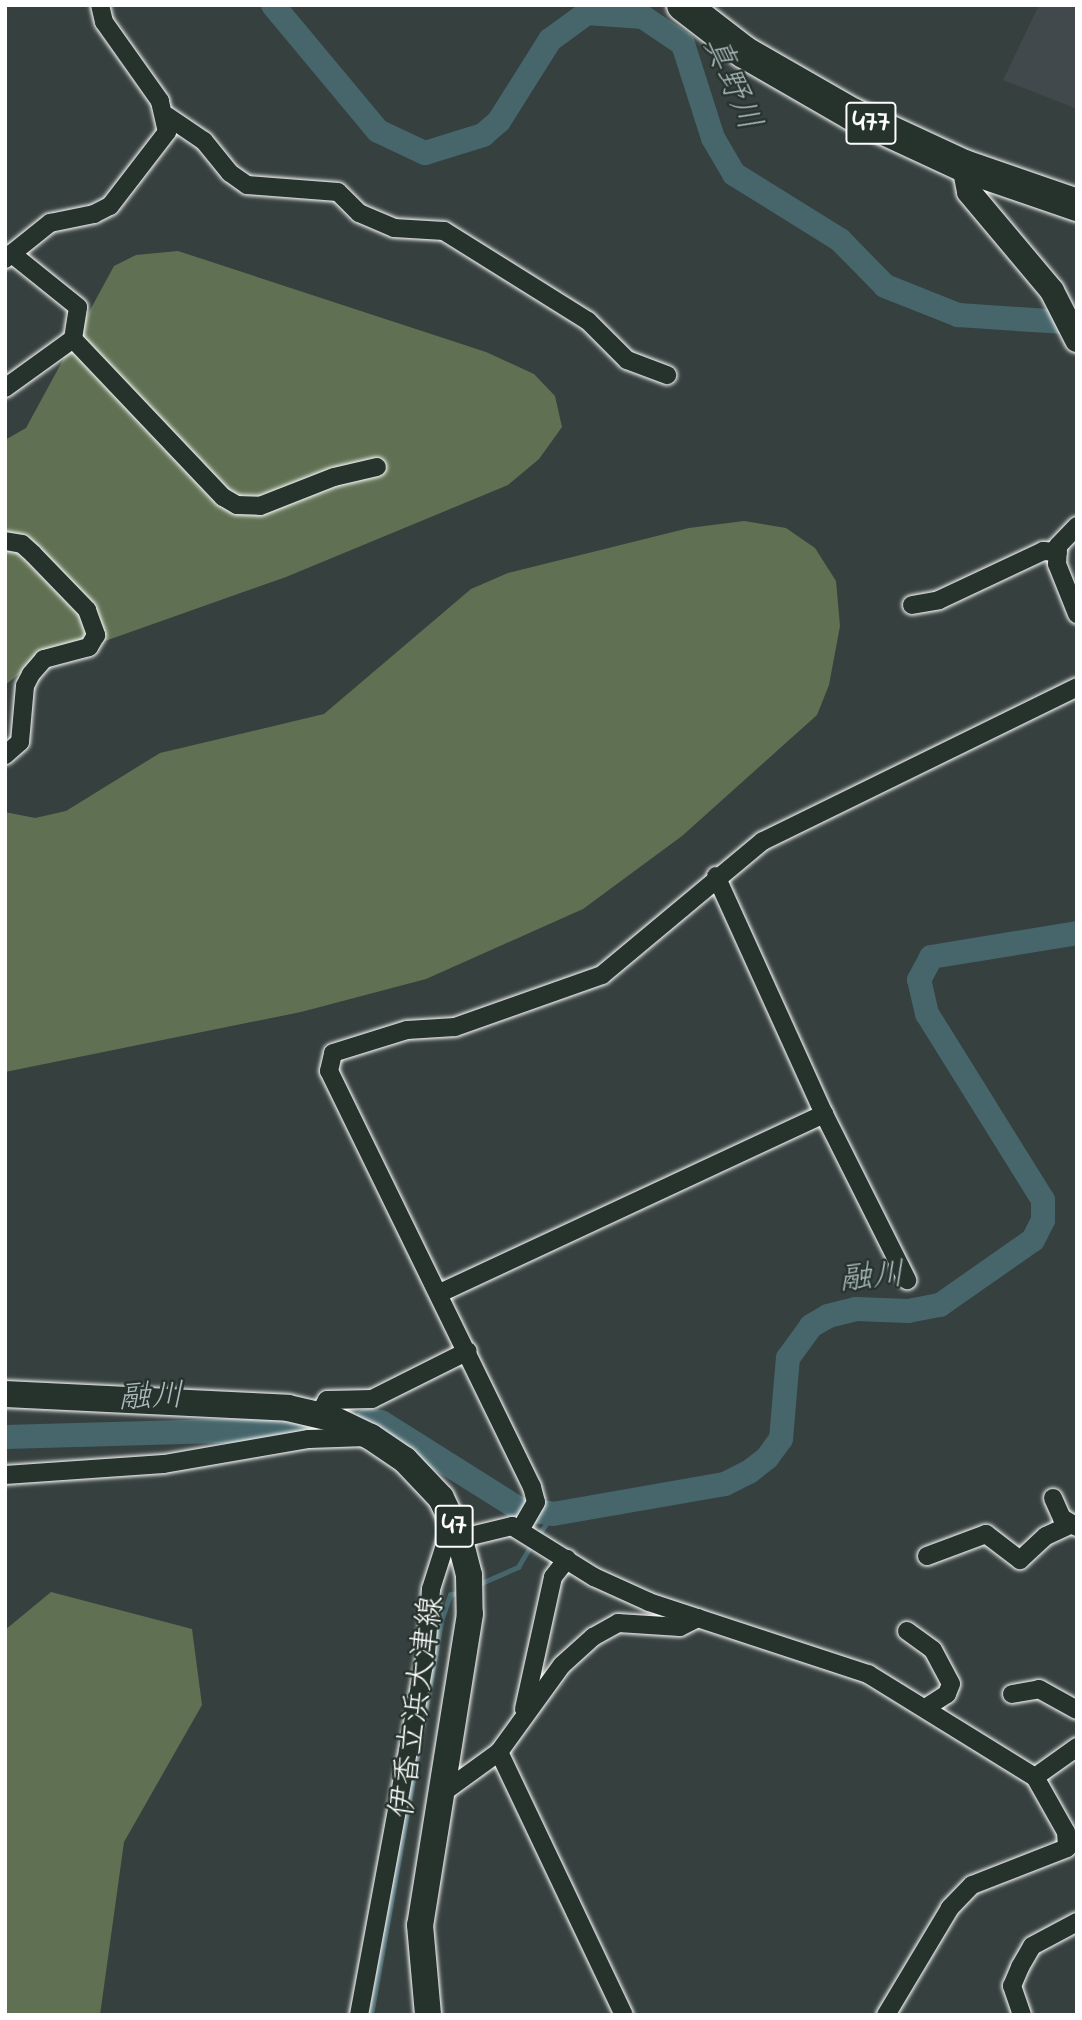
<!DOCTYPE html>
<html>
<head>
<meta charset="utf-8">
<style>
  body { margin:0 }
  #map { position:relative; width:1082px; height:2020px; overflow:hidden; background:#36403f; font-family:"Indie Flower","Klee One",sans-serif }
  div>[style] { position:absolute }
  .built>* { inset:0; background:#42494c }
  .green>* { inset:0; background:#607153 }
  .stream>* { height:4.5px; margin:-2.25px; padding:0 2.25px; transform-origin:2.25px; border-radius:2.25px; background:#46666c }
  .river>* { height:24px; margin:-12px; padding:0 12px; transform-origin:12px; border-radius:12px; background:#46666c }
  .roads { filter:drop-shadow(0 0 2px #fff) drop-shadow(0 0 2px #fff) }
  .street>* { height:18px; margin:-9px; padding:0 9px; transform-origin:9px; border-radius:9px; background:#26332d }
  .secondary>* { height:24px; margin:-12px; padding:0 12px; transform-origin:12px; border-radius:12px; background:#26332d }
  .primary>* { height:26px; margin:-13px; padding:0 13px; transform-origin:13px; border-radius:13px; background:#26332d }
  .highway>* { height:32px; margin:-16px; padding:0 16px; transform-origin:16px; border-radius:16px; background:#26332d }
  span { translate:-50% -50%; white-space:nowrap; text-align:center; line-height:1.15; -webkit-text-stroke:5px #26332d; paint-order:stroke }
  .shield-label span { padding:2px 5px; background:#26332d; border:2px solid; border-radius:5px; -webkit-text-stroke-width:0 }
  .shield-label { font-size:30px; color:#fff; font-weight:700 }
  .street-label { font-size:32px; color:#fff }
  .water-label { font-size:33px; color:#acbabd; font-style:italic }
  .frame { position:absolute; inset:0; border:7px solid #fff; pointer-events:none }
</style>
</head>
<body>
<div id="map">
  <div class="built">
    <i style="clip-path:polygon(1039px 5px,1077px 5px,1077px 109px,1003px 80px)"></i>
  </div>
  <div class="green">
    <i style="clip-path:polygon(178px 251px,486px 352px,534px 374px,555px 396px,562px 427px,539px 459px,508px 485px,286px 577px,26px 669px,5px 685px,5px 440px,26px 428px,114px 266px,136px 255px)"></i>
    <i style="clip-path:polygon(744px 521px,786px 528px,815px 548px,836px 581px,840px 626px,829px 685px,817px 715px,682px 836px,583px 909px,426px 979px,301px 1012px,5px 1072px,5px 812px,35px 818px,66px 811px,160px 753px,324px 714px,471px 589px,508px 573px,689px 528px)"></i>
    <i style="clip-path:polygon(51px 1592px,192px 1629px,202px 1705px,124px 1842px,100px 2015px,5px 2015px,5px 1630px)"></i>
  </div>
  <div class="stream">
    <i style="left:537px;top:1537px;width:28px;rotate:-55deg"></i>
    <i style="left:477px;top:1585px;width:45px;rotate:-23.7deg"></i>
    <i style="left:518px;top:1567px;width:27px;rotate:-59deg"></i>
    <i style="left:371px;top:2015px;width:400px;rotate:-79.9deg"></i>
    <i style="left:441px;top:1621px;width:28px;rotate:-71deg"></i>
    <i style="left:450px;top:1595px;width:13px;rotate:-18deg"></i>
  </div>
  <div class="river">
    <i style="left:273px;top:5px;width:164px;rotate:50.2deg"></i>
    <i style="left:378px;top:131px;width:52px;rotate:25.1deg"></i>
    <i style="left:425px;top:153px;width:61px;rotate:-17.2deg"></i>
    <i style="left:483px;top:135px;width:21px;rotate:-41deg"></i>
    <i style="left:499px;top:121px;width:96px;rotate:-57.8deg"></i>
    <i style="left:550px;top:40px;width:46px;rotate:-36.1deg"></i>
    <i style="left:587px;top:13px;width:56px;rotate:4.1deg"></i>
    <i style="left:643px;top:17px;width:48px;rotate:34deg"></i>
    <i style="left:683px;top:44px;width:99px;rotate:72.3deg"></i>
    <i style="left:713px;top:138px;width:42px;rotate:59.7deg"></i>
    <i style="left:734px;top:174px;width:125px;rotate:31.9deg"></i>
    <i style="left:840px;top:240px;width:64px;rotate:45.6deg"></i>
    <i style="left:885px;top:286px;width:79px;rotate:21.7deg"></i>
    <i style="left:958px;top:315px;width:119px;rotate:3.8deg"></i>
    <i style="left:366px;top:1421px;width:15px;rotate:4deg"></i>
    <i style="left:381px;top:1422px;width:163px;rotate:32.2deg"></i>
    <i style="left:519px;top:1509px;width:34px;rotate:8deg"></i>
    <i style="left:553px;top:1514px;width:175px;rotate:-9.9deg"></i>
    <i style="left:725px;top:1484px;width:27px;rotate:-27deg"></i>
    <i style="left:749px;top:1472px;width:23px;rotate:-38deg"></i>
    <i style="left:767px;top:1458px;width:24px;rotate:-54deg"></i>
    <i style="left:781px;top:1439px;width:81px;rotate:-85.1deg"></i>
    <i style="left:788px;top:1358px;width:39px;rotate:-54deg"></i>
    <i style="left:811px;top:1326px;width:20px;rotate:-30deg"></i>
    <i style="left:828px;top:1316px;width:29px;rotate:-14deg"></i>
    <i style="left:856px;top:1309px;width:52px;rotate:2.2deg"></i>
    <i style="left:908px;top:1311px;width:33px;rotate:-11deg"></i>
    <i style="left:940px;top:1305px;width:113px;rotate:-35deg"></i>
    <i style="left:1033px;top:1240px;width:22px;rotate:-63deg"></i>
    <i style="left:1043px;top:1220px;width:20px;rotate:-90deg"></i>
    <i style="left:1043px;top:1200px;width:219px;rotate:-121.9deg"></i>
    <i style="left:927px;top:1014px;width:35px;rotate:-103deg"></i>
    <i style="left:919px;top:980px;width:26px;rotate:-62deg"></i>
    <i style="left:931px;top:957px;width:148px;rotate:-9.3deg"></i>
    <i style="left:5px;top:1437px;width:293px;rotate:-1.6deg"></i>
  </div>
  <div class="roads">
    <div class="street">
      <i style="left:167px;top:116px;width:45px;rotate:34deg"></i>
      <i style="left:204px;top:141px;width:41px;rotate:50.9deg"></i>
      <i style="left:230px;top:173px;width:21px;rotate:35deg"></i>
      <i style="left:247px;top:185px;width:91px;rotate:4.4deg"></i>
      <i style="left:338px;top:192px;width:30px;rotate:45deg"></i>
      <i style="left:359px;top:213px;width:38px;rotate:23deg"></i>
      <i style="left:394px;top:228px;width:50px;rotate:3.4deg"></i>
      <i style="left:444px;top:231px;width:170px;rotate:32deg"></i>
      <i style="left:588px;top:321px;width:55px;rotate:45deg"></i>
      <i style="left:627px;top:360px;width:43px;rotate:20.6deg"></i>
      <i style="left:5px;top:259px;width:58px;rotate:-38.7deg"></i>
      <i style="left:50px;top:223px;width:45px;rotate:-11.6deg"></i>
      <i style="left:94px;top:214px;width:18px;rotate:-27deg"></i>
      <i style="left:110px;top:206px;width:93px;rotate:-52.4deg"></i>
      <i style="left:167px;top:132px;width:32px;rotate:-103deg"></i>
      <i style="left:160px;top:101px;width:97px;rotate:-125.3deg"></i>
      <i style="left:104px;top:22px;width:17px;rotate:-103deg"></i>
      <i style="left:73px;top:339px;width:218px;rotate:46.5deg"></i>
      <i style="left:223px;top:497px;width:16px;rotate:30deg"></i>
      <i style="left:237px;top:505px;width:23px;rotate:2deg"></i>
      <i style="left:260px;top:506px;width:79px;rotate:-21.4deg"></i>
      <i style="left:334px;top:477px;width:44px;rotate:-13.1deg"></i>
      <i style="left:5px;top:388px;width:84px;rotate:-35.8deg"></i>
      <i style="left:73px;top:339px;width:32px;rotate:-81deg"></i>
      <i style="left:78px;top:307px;width:85px;rotate:-141.2deg"></i>
      <i style="left:1077px;top:526px;width:28px;rotate:134deg"></i>
      <i style="left:1058px;top:546px;width:18px;rotate:93deg"></i>
      <i style="left:1057px;top:564px;width:54px;rotate:68.2deg"></i>
      <i style="left:5px;top:541px;width:17px;rotate:10deg"></i>
      <i style="left:22px;top:544px;width:15px;rotate:42deg"></i>
      <i style="left:33px;top:554px;width:78px;rotate:46deg"></i>
      <i style="left:87px;top:610px;width:27px;rotate:70deg"></i>
      <i style="left:96px;top:635px;width:14px;rotate:120deg"></i>
      <i style="left:89px;top:647px;width:47px;rotate:165.1deg"></i>
      <i style="left:44px;top:659px;width:20px;rotate:131deg"></i>
      <i style="left:31px;top:674px;width:13px;rotate:117deg"></i>
      <i style="left:25px;top:686px;width:56px;rotate:95.1deg"></i>
      <i style="left:20px;top:742px;width:20px;rotate:139deg"></i>
      <i style="left:912px;top:605px;width:27px;rotate:-10deg"></i>
      <i style="left:939px;top:600px;width:115px;rotate:-25.2deg"></i>
      <i style="left:1043px;top:551px;width:15px;rotate:4deg"></i>
      <i style="left:716px;top:876px;width:261px;rotate:65.6deg"></i>
      <i style="left:824px;top:1114px;width:186px;rotate:63.4deg"></i>
      <i style="left:440px;top:1293px;width:424px;rotate:-25deg"></i>
      <i style="left:319px;top:1415px;width:17px;rotate:-62deg"></i>
      <i style="left:327px;top:1400px;width:45px;rotate:-1.3deg"></i>
      <i style="left:372px;top:1399px;width:107px;rotate:-26.6deg"></i>
      <i style="left:5px;top:1475px;width:159px;rotate:-4deg"></i>
      <i style="left:164px;top:1464px;width:147px;rotate:-9.8deg"></i>
      <i style="left:309px;top:1439px;width:58px;rotate:-2deg"></i>
      <i style="left:1053px;top:1498px;width:22px;rotate:66deg"></i>
      <i style="left:1062px;top:1518px;width:17px;rotate:31deg"></i>
      <i style="left:520px;top:1530px;width:32px;rotate:-60deg"></i>
      <i style="left:536px;top:1502px;width:16px;rotate:-105deg"></i>
      <i style="left:532px;top:1487px;width:463px;rotate:-116deg"></i>
      <i style="left:329px;top:1071px;width:18px;rotate:-77deg"></i>
      <i style="left:333px;top:1053px;width:77px;rotate:-17.3deg"></i>
      <i style="left:407px;top:1030px;width:48px;rotate:-3.6deg"></i>
      <i style="left:455px;top:1027px;width:156px;rotate:-19.5deg"></i>
      <i style="left:602px;top:975px;width:209px;rotate:-39.8deg"></i>
      <i style="left:763px;top:841px;width:350px;rotate:-26.1deg"></i>
      <i style="left:927px;top:1556px;width:63px;rotate:-20.4deg"></i>
      <i style="left:986px;top:1534px;width:43px;rotate:37.4deg"></i>
      <i style="left:1020px;top:1560px;width:35px;rotate:-43deg"></i>
      <i style="left:1046px;top:1536px;width:29px;rotate:-25deg"></i>
      <i style="left:907px;top:1631px;width:32px;rotate:36deg"></i>
      <i style="left:933px;top:1650px;width:38px;rotate:62deg"></i>
      <i style="left:951px;top:1684px;width:11px;rotate:112deg"></i>
      <i style="left:947px;top:1694px;width:24px;rotate:147deg"></i>
      <i style="left:1012px;top:1694px;width:27px;rotate:-10deg"></i>
      <i style="left:1039px;top:1689px;width:43px;rotate:28.9deg"></i>
      <i style="left:524px;top:1709px;width:135px;rotate:-77.6deg"></i>
      <i style="left:553px;top:1577px;width:23px;rotate:-52deg"></i>
      <i style="left:499px;top:1752px;width:291px;rotate:64.6deg"></i>
      <i style="left:1035px;top:1777px;width:52px;rotate:-35.5deg"></i>
      <i style="left:441px;top:1794px;width:72px;rotate:-35.9deg"></i>
      <i style="left:499px;top:1752px;width:107px;rotate:-54.1deg"></i>
      <i style="left:562px;top:1665px;width:42px;rotate:-42.1deg"></i>
      <i style="left:593px;top:1637px;width:29px;rotate:-29deg"></i>
      <i style="left:618px;top:1623px;width:62px;rotate:3.7deg"></i>
      <i style="left:680px;top:1627px;width:20px;rotate:-27deg"></i>
      <i style="left:359px;top:2015px;width:368px;rotate:-79.5deg"></i>
      <i style="left:426px;top:1653px;width:64px;rotate:-85.5deg"></i>
      <i style="left:431px;top:1589px;width:49px;rotate:-72.3deg"></i>
      <i style="left:446px;top:1542px;width:68px;rotate:-13.6deg"></i>
      <i style="left:512px;top:1526px;width:97px;rotate:31.9deg"></i>
      <i style="left:594px;top:1577px;width:60px;rotate:24.4deg"></i>
      <i style="left:649px;top:1602px;width:231px;rotate:18.2deg"></i>
      <i style="left:868px;top:1674px;width:196px;rotate:31.7deg"></i>
      <i style="left:1035px;top:1777px;width:63px;rotate:60.6deg"></i>
      <i style="left:1066px;top:1832px;width:16px;rotate:86deg"></i>
      <i style="left:1067px;top:1848px;width:102px;rotate:158.7deg"></i>
      <i style="left:972px;top:1885px;width:32px;rotate:134deg"></i>
      <i style="left:950px;top:1908px;width:125px;rotate:120.9deg"></i>
      <i style="left:1022px;top:2015px;width:31px;rotate:-109deg"></i>
      <i style="left:1012px;top:1986px;width:21px;rotate:-67deg"></i>
      <i style="left:1020px;top:1967px;width:24px;rotate:-60deg"></i>
      <i style="left:1032px;top:1946px;width:51px;rotate:-28.1deg"></i>
    </div>
    <div class="secondary">
      <i style="left:964px;top:166px;width:26px;rotate:79deg"></i>
      <i style="left:969px;top:192px;width:129px;rotate:50deg"></i>
      <i style="left:1052px;top:291px;width:55px;rotate:63deg"></i>
    </div>
    <div class="primary">
      <i style="left:5px;top:1394px;width:283px;rotate:2.8deg"></i>
      <i style="left:288px;top:1408px;width:44px;rotate:13.1deg"></i>
      <i style="left:331px;top:1418px;width:44px;rotate:25.4deg"></i>
      <i style="left:371px;top:1437px;width:41px;rotate:34.1deg"></i>
      <i style="left:405px;top:1460px;width:52px;rotate:46.5deg"></i>
      <i style="left:441px;top:1498px;width:42px;rotate:64.7deg"></i>
      <i style="left:459px;top:1536px;width:40px;rotate:75.6deg"></i>
      <i style="left:469px;top:1575px;width:39px;rotate:89deg"></i>
      <i style="left:470px;top:1614px;width:315px;rotate:99.1deg"></i>
      <i style="left:420px;top:1925px;width:90px;rotate:84.9deg"></i>
    </div>
    <div class="highway">
      <i style="left:683px;top:5px;width:77px;rotate:37.6deg"></i>
      <i style="left:744px;top:52px;width:125px;rotate:29.9deg"></i>
      <i style="left:852px;top:114px;width:123px;rotate:24.9deg"></i>
      <i style="left:964px;top:166px;width:120px;rotate:19deg"></i>
    </div>
  </div>
  <div class="shield-label">
    <span style="left:871px;top:123px">477</span>
    <span style="left:454px;top:1526px">47</span>
  </div>
  <div class="street-label">
    <span style="left:419px;top:1707px;rotate:-82deg">伊香立浜大津線</span>
  </div>
  <div class="water-label">
    <span style="left:730px;top:84px;rotate:67deg">真野川</span>
    <span style="left:872px;top:1279px;rotate:-5deg">融川</span>
    <span style="left:151px;top:1399px;rotate:-2deg">融川</span>
  </div>
  <div class="frame"></div>
</div>
</body>
</html>
